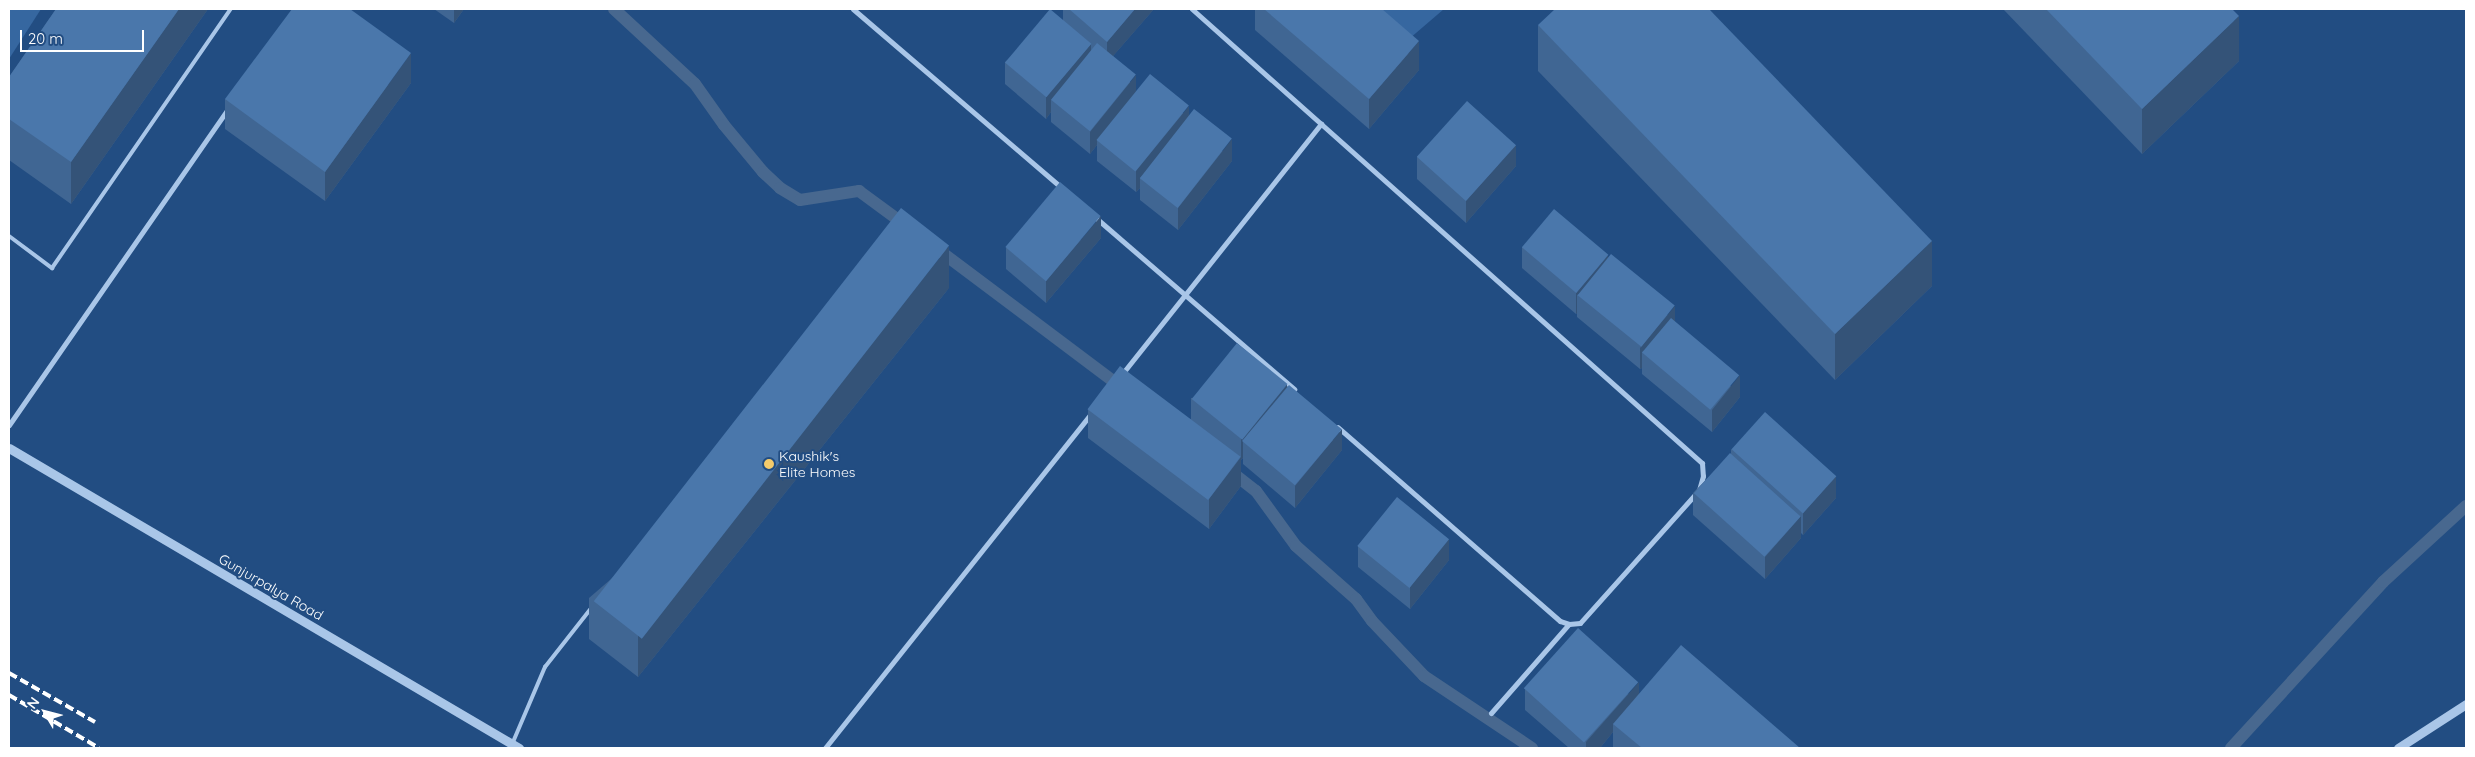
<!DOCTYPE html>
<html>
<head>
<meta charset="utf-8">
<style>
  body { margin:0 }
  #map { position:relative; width:2475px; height:757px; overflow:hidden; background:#224d82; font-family:Quicksand,sans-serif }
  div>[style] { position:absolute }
  .green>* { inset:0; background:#3667a0 }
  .stream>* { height:12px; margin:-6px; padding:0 6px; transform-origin:6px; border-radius:6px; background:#48688f }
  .service>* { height:4px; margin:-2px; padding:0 2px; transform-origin:2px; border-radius:2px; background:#a9c6e8 }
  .minor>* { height:5px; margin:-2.5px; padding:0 2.5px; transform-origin:2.5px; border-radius:2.5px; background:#a9c6e8 }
  .tertiary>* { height:9px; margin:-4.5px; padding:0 4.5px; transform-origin:4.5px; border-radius:4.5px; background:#a9c6e8 }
  .rail>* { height:4px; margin-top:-2px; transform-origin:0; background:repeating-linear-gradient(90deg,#fff 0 9px,transparent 0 13px) }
  .wall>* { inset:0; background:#406693 }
  .shaded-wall>* { inset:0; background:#345378 }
  .building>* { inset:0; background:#4a77ab; transform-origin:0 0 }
  .dots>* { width:14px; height:14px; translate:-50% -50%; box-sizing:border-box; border:2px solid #224d82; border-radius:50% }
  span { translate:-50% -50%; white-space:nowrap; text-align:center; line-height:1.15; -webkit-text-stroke:4px #224d82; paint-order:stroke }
  .poi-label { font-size:14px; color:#fff }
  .left { translate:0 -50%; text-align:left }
  .street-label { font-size:14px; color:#fff }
  .frame { position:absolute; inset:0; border:10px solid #fff; pointer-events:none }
  .north { position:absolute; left:20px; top:687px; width:50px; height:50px; -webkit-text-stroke:4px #224d82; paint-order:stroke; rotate:307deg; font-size:14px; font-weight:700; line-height:20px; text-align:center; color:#fff }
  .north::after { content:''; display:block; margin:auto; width:18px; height:22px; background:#fff; clip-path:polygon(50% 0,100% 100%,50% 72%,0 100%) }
  .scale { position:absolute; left:20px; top:30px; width:124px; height:22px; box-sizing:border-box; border:2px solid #fff; border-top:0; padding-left:6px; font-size:15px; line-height:18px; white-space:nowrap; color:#fff; -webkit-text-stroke:4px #224d82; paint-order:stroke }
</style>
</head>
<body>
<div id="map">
  <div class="green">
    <i style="clip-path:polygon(9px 9px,41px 9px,9px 59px)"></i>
    <i style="clip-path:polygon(1364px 9px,1444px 9px,1402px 45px)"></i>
  </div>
  <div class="stream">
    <i style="left:614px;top:9px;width:110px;rotate:42.8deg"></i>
    <i style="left:695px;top:84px;width:50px;rotate:54.7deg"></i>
    <i style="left:724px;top:125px;width:61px;rotate:50.3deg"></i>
    <i style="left:763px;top:172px;width:23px;rotate:43deg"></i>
    <i style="left:780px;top:188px;width:23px;rotate:31deg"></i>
    <i style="left:800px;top:200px;width:60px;rotate:-8.7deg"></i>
    <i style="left:859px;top:191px;width:61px;rotate:36.3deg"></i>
    <i style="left:936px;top:248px;width:235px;rotate:36.9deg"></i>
    <i style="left:1229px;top:470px;width:34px;rotate:38deg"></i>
    <i style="left:1256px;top:491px;width:68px;rotate:54deg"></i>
    <i style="left:1296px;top:546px;width:80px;rotate:41.5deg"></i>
    <i style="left:1356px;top:599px;width:27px;rotate:54deg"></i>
    <i style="left:1372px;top:621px;width:76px;rotate:46.6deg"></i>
    <i style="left:1424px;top:676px;width:130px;rotate:33.7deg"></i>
    <i style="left:2231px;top:748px;width:225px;rotate:-47.5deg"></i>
    <i style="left:2383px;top:582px;width:113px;rotate:-42.5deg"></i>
  </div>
  <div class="service">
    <i style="left:9px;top:236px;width:54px;rotate:36.7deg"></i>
    <i style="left:52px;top:268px;width:315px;rotate:-55.4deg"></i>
    <i style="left:513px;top:742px;width:82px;rotate:-66.9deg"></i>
    <i style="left:545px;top:667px;width:76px;rotate:-51.9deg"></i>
  </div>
  <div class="minor">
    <i style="left:853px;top:9px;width:277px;rotate:40.6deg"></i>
    <i style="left:1192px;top:9px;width:683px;rotate:41.68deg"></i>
    <i style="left:1702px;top:463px;width:13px;rotate:86deg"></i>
    <i style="left:1703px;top:476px;width:15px;rotate:106deg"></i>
    <i style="left:1699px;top:490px;width:178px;rotate:131.8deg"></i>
    <i style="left:1580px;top:623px;width:11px;rotate:175deg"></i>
    <i style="left:1569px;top:624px;width:9px;rotate:-162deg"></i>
    <i style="left:1560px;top:621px;width:295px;rotate:-138.9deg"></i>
    <i style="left:1096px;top:218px;width:262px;rotate:40.8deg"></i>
    <i style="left:1122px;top:374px;width:320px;rotate:-51.5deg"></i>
    <i style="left:9px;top:425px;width:387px;rotate:-55.3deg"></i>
    <i style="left:1491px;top:713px;width:118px;rotate:-48.8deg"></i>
    <i style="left:825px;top:748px;width:427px;rotate:-51.5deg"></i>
  </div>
  <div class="tertiary">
    <i style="left:9px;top:448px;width:592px;rotate:30.47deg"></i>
    <i style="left:2398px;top:748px;width:81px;rotate:-32.9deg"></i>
  </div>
  <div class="rail">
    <i style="left:9px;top:673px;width:99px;rotate:29.7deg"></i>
    <i style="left:9px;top:695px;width:104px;rotate:30.5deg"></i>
  </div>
  <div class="wall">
    <i style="clip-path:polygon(56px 9px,208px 9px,71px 204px,9px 160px,9px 77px)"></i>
    <i style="clip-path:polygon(434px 9px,464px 9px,454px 23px)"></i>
    <i style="clip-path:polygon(1063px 9px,1154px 9px,1113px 56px,1136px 91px,1189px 116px,1232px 161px,1178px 230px,1140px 200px,1140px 188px,1136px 192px,1097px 161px,1097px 145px,1090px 154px,1051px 122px,1051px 112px,1046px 119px,1005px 84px,1005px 62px,1063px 20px)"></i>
    <i style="clip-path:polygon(1255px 9px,1382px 9px,1419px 70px,1369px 129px,1255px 30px)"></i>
    <i style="clip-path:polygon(2003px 9px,2232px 9px,2239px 61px,2142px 154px)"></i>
    <i style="clip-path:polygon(1538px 25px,1932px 286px,1835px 380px,1538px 71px)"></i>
    <i style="clip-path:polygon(411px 83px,325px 201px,225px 129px,225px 99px)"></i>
    <i style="clip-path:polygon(1417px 157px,1516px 166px,1466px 223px,1417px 179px)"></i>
    <i style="clip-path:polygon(1101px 238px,1046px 303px,1006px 269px,1006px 248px)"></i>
    <i style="clip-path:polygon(1522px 247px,1608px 258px,1675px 322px,1740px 397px,1712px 432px,1642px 374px,1642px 368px,1640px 369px,1577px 317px,1577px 313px,1576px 314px,1522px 268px)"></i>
    <i style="clip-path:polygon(949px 288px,638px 677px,589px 639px,589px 598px)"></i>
    <i style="clip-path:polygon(1287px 388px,1342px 450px,1295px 508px,1243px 464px,1243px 458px,1241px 460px,1241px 486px,1209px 529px,1088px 438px,1088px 409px,1191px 419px,1191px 398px)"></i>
    <i style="clip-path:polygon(1731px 449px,1836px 498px,1803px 535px,1801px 533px,1801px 538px,1765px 579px,1693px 515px,1693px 493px,1731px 454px)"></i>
    <i style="clip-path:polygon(1358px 546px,1449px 560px,1410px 609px,1358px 567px)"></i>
    <i style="clip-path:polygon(1525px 689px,1639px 694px,1800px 748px,1613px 748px,1613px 732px,1600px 748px,1569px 748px,1525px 710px)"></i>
  </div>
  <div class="shaded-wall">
    <i style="clip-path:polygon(179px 9px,208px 9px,71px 204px,71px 162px)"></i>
    <i style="clip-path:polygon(454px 9px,464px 9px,454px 23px)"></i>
    <i style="clip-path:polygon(1135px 9px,1154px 9px,1107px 63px,1107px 42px)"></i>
    <i style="clip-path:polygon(2239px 16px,2239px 61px,2142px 154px,2142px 109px)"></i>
    <i style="clip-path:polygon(1419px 41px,1419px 70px,1369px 129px,1369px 99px)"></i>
    <i style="clip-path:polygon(1091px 44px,1091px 66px,1051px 100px,1051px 112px,1046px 119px,1046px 97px)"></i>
    <i style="clip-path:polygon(411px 53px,411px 83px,325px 201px,325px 172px)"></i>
    <i style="clip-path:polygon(1136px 75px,1136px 97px,1097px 140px,1097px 145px,1090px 154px,1090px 132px)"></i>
    <i style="clip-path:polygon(1189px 106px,1189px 127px,1140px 178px,1140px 188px,1136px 192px,1136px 171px)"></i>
    <i style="clip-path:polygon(1232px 139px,1232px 161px,1178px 230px,1178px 208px)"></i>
    <i style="clip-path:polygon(1516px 145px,1516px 166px,1466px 223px,1466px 201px)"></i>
    <i style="clip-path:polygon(1101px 216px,1101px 238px,1046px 303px,1046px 281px)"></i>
    <i style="clip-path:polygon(1932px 241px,1932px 286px,1835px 380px,1835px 334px)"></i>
    <i style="clip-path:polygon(949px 246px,949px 288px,638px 677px,638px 636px)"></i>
    <i style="clip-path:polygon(1608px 255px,1608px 276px,1577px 295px,1577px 313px,1576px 314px,1576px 293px)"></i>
    <i style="clip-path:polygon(1675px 306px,1675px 328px,1642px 352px,1642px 368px,1640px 369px,1640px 348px)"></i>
    <i style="clip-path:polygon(1740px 375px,1740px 397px,1712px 432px,1712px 410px)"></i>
    <i style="clip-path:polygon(1287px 384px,1287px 406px,1243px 442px,1243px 458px,1241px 460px,1241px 486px,1209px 529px,1209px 499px,1241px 457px,1241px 439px)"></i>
    <i style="clip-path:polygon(1342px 429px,1342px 450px,1295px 508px,1295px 486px)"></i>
    <i style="clip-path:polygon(1836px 476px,1836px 498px,1803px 535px,1803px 513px)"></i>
    <i style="clip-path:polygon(1801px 516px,1801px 538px,1765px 579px,1765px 557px)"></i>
    <i style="clip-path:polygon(1449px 539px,1449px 560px,1410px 609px,1410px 587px)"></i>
    <i style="clip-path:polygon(1639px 682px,1639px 704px,1613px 724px,1613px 732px,1600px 748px,1586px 748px,1586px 742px)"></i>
  </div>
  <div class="building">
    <i style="clip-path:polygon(56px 9px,179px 9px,71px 162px,9px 119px,9px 77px)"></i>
    <i style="clip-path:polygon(292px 9px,350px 9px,411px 53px,325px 172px,225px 99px)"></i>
    <i style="left:1050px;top:9px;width:54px;height:70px;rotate:40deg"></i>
    <i style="clip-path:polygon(1069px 9px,1135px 9px,1107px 42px)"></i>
    <i style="clip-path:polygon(1264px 9px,1382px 9px,1419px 41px,1369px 99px)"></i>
    <i style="clip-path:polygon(1555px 9px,1709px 9px,1932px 241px,1835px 334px,1538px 25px)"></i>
    <i style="clip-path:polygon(2046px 9px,2232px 9px,2239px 16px,2142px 109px)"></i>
    <i style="left:1097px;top:43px;width:50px;height:73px;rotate:39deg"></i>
    <i style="left:1150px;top:74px;width:50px;height:85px;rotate:39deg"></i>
    <i style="left:1467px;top:101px;width:66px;height:75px;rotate:42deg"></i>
    <i style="left:1194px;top:109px;width:48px;height:88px;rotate:38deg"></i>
    <i style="left:1060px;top:182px;width:53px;height:85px;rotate:40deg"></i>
    <i style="left:901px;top:208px;width:61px;height:499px;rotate:38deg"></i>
    <i style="left:1554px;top:209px;width:71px;height:50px;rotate:40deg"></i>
    <i style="left:1611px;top:254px;width:82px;height:53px;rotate:39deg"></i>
    <i style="left:1671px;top:318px;width:89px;height:45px;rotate:40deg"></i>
    <i style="left:1237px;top:343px;width:65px;height:72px;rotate:39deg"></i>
    <i style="left:1120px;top:366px;width:151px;height:54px;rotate:37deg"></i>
    <i style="left:1289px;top:385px;width:69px;height:73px;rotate:40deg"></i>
    <i style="left:1765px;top:412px;width:96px;height:50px;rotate:42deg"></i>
    <i style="left:1730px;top:453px;width:95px;height:54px;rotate:42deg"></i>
    <i style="left:1397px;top:497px;width:67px;height:63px;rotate:39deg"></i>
    <i style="left:1578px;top:628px;width:81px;height:81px;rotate:42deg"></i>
    <i style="clip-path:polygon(1681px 645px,1800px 748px,1642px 748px,1613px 724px)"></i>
  </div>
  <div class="dots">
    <i style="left:769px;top:464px;background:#f4cb6b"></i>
  </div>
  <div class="poi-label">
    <span class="left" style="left:779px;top:464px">Kaushik's<br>Elite Homes</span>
  </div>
  <div class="street-label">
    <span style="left:271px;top:587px;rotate:30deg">Gunjurpalya Road</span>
  </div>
  <div class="frame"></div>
  <div class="north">N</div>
  <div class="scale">20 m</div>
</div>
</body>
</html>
